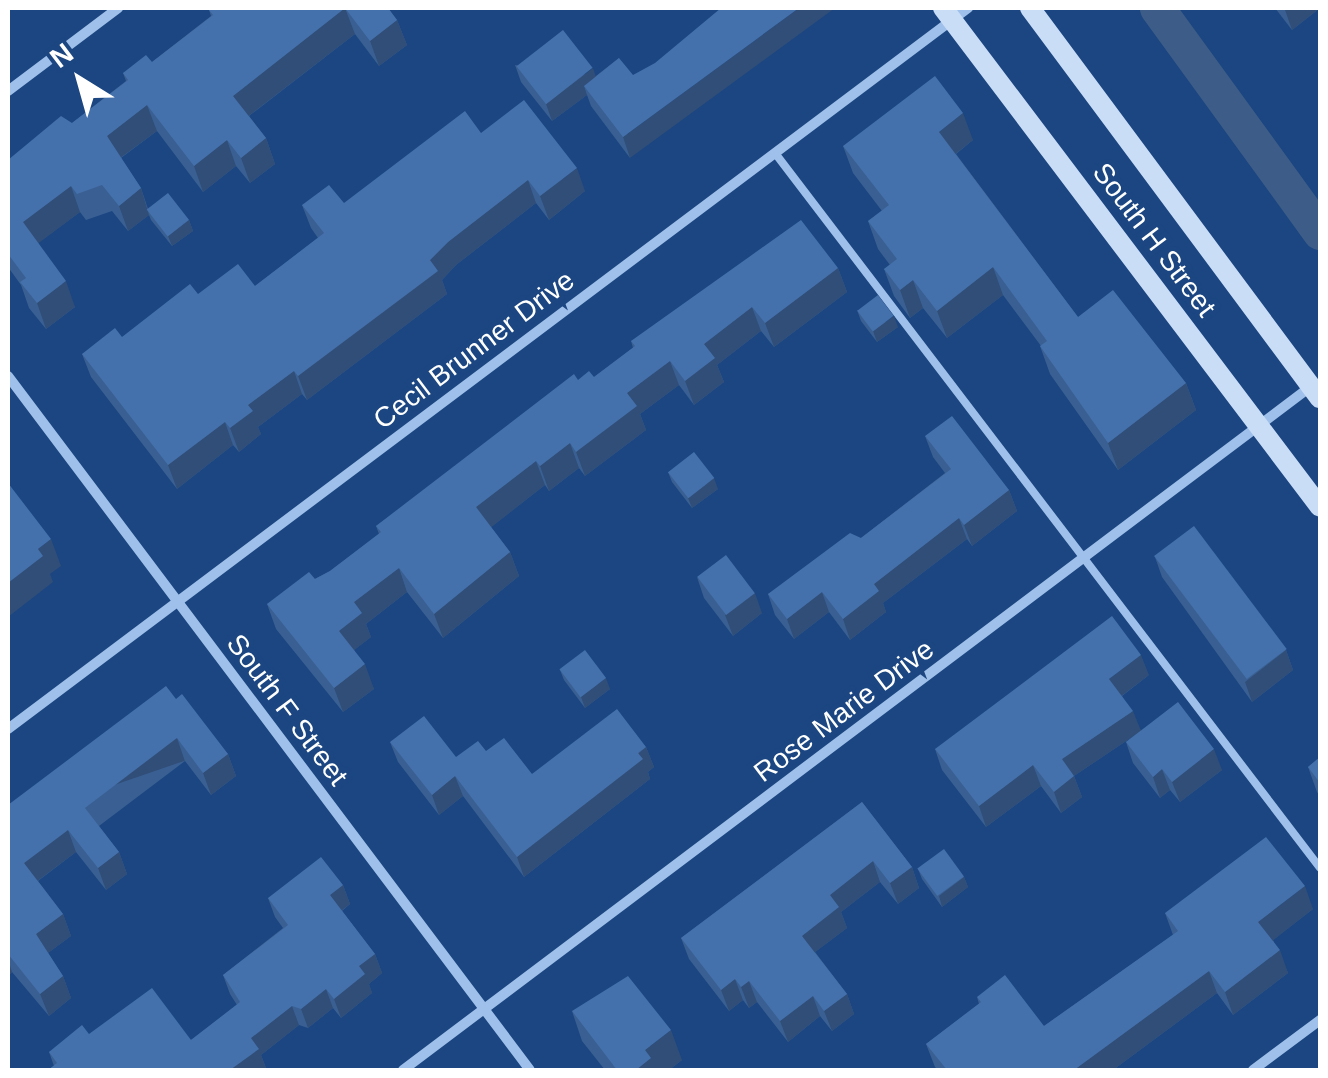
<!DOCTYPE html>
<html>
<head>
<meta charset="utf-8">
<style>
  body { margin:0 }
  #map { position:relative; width:1328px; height:1078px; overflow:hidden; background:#1b4681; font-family:Arial,sans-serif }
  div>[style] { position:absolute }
  .canal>* { height:35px; margin:-17.5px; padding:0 17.5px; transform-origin:17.5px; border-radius:17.5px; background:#3d5d88 }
  .lane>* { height:8px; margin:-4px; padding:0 4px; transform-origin:4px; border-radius:4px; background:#9fc0ea }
  .street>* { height:10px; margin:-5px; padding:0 5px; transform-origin:5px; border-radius:5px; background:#9fc0ea }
  .secondary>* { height:20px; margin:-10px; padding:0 10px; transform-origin:10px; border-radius:10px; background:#caddf7 }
  .wall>* { inset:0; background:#3a6093 }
  .shaded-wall>* { inset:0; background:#304e78; transform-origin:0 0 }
  .building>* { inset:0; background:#4470ab; transform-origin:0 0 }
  span { translate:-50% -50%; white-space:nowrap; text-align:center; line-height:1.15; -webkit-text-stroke:10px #1b4681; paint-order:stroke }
  .street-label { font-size:28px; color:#fff }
  .frame { position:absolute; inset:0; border:10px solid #fff; pointer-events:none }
  .north { position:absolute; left:30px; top:30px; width:100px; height:100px; -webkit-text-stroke:8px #1b4681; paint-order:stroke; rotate:323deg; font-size:28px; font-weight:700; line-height:40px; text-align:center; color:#fff }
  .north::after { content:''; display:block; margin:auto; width:35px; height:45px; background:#fff; clip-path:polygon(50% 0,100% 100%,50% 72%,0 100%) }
</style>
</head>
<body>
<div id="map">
  <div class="canal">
    <i style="left:1157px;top:8px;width:277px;rotate:54deg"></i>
  </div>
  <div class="lane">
    <i style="left:775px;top:153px;width:899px;rotate:52.68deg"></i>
  </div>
  <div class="street">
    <i style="left:8px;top:91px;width:138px;rotate:-37deg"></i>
    <i style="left:8px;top:376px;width:868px;rotate:53.05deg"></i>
    <i style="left:8px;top:729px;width:1201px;rotate:-36.91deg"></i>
    <i style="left:403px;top:1070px;width:1135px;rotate:-36.98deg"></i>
    <i style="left:1253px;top:1070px;width:84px;rotate:-36.7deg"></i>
  </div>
  <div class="secondary">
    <i style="left:943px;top:8px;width:625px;rotate:52.93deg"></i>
    <i style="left:1030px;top:8px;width:486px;rotate:53.4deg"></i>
  </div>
  <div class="wall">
    <i style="clip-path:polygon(388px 8px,397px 20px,407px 45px,379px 66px,355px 34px,249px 116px,266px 138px,275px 164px,250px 183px,236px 166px,203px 192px,157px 131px,121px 158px,141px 188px,148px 209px,189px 220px,193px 231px,172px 246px,151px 220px,149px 215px,128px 231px,112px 211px,86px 220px,80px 212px,38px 243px,75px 307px,46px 329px,29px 308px,21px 285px,8px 267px,8px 160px,72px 123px,126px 81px,123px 73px,152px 62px,211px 16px,209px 10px)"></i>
    <i style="clip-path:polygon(1275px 8px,1320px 8px,1292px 30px)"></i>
    <i style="clip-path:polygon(619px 58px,630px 158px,591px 106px,587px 95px,552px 121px,521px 82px,515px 65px,596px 76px)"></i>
    <i style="clip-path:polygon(481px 133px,585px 191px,549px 220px,536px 203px,456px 265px,442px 280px,447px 294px,307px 400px,302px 394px,258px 427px,261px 434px,239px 452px,233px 445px,177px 489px,91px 377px,82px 354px,122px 337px,198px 294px,255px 286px,318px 238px,311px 228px,302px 205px,344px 203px)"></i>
    <i style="clip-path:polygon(973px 140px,956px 154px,1078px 317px,1186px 383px,1196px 410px,1118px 470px,1050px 374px,1040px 346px,1041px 346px,1003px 295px,947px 338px,923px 308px,910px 318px,894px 296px,884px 269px,890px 265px,878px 249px,868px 221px,882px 211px,853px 173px,843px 146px)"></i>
    <i style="clip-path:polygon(838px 268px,847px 292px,774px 347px,761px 331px,717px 365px,724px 382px,694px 405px,679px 385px,640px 414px,646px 430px,585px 476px,579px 468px,549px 491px,545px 485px,491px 527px,510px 552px,519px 576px,443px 638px,407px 592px,366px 624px,371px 637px,354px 650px,374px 689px,343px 712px,276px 629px,267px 604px,330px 571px,379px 534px,376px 526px,578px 380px,594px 377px,633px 348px,631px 341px)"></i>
    <i style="clip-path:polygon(857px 310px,898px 327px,877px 342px,861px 321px)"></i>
    <i style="clip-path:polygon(925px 436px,1009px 490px,1017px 511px,972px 546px,967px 539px,883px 603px,886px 612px,850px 640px,829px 612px,794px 639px,775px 615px,768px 594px,861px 538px,945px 473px,933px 457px)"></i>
    <i style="clip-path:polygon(668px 472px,718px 489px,692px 508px,672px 482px)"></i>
    <i style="clip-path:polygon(1155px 557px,1286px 650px,1293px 670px,1252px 702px,1162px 577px)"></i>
    <i style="clip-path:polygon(697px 577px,762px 613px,733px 636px,704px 598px)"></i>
    <i style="clip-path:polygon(560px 670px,610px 689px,585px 708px,564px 680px)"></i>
    <i style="clip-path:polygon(1149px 675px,1122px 696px,1141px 731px,1222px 770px,1180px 802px,1170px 790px,1160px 798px,1133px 763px,1126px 742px,1135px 735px,1074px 776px,1082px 797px,1061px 813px,1041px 786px,986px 827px,942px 770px,935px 749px)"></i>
    <i style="clip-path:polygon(176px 699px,228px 754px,236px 776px,211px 795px,185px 761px,99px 826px,119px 852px,127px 874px,106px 890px,76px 852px,38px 881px,63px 914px,71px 936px,48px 953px,63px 976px,71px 998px,49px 1016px,12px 972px,8px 976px,8px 805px)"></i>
    <i style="clip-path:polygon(390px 742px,456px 757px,486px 751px,532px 774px,646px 747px,654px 767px,648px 772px,650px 779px,524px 877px,463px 796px,439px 815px,398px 762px)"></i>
    <i style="clip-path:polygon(1320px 757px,1320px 797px,1317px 792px,1308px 767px)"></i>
    <i style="clip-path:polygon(862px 802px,912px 867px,919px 888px,898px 904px,880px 882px,841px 912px,847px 928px,815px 952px,847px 994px,854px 1014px,832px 1031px,820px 1016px,788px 1042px,757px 1002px,749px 1008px,743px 1000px,729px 1011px,689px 959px,681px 938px)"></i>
    <i style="clip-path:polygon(918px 869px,964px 877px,968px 887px,942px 907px,922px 879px)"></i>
    <i style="clip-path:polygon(343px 885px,350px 904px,342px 911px,375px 954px,382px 973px,369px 984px,372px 993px,341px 1018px,333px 1008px,308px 1028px,299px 1025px,261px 1055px,266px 1068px,262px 1070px,48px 1070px,54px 1066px,49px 1052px,89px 1034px,191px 1040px,237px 1005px,230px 994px,223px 975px,283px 928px,275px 917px,268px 898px)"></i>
    <i style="clip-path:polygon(1313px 909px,1273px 940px,1288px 973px,1233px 1015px,1217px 993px,1113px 1070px,938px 1070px,935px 1067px,926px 1044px,979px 1004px,977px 997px,1044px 1026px,1173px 935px,1165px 913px)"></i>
    <i style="clip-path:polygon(572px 1011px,682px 1060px,669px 1070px,605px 1070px,582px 1041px)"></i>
  </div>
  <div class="shaded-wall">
    <i style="clip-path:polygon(345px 8px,355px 34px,242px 121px,233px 96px)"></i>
    <i style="clip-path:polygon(799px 8px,835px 8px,630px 158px,623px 137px)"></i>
    <i style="clip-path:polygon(1289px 8px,1320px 8px,1292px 30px,1285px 10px)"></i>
    <i style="clip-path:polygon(397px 20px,407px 45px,379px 66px,370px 41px)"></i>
    <i style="clip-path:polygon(593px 68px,599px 86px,584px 86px,587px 95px,552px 121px,546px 104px)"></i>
    <i style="clip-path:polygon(147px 105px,157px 131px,116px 161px,107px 136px)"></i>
    <i style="clip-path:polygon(963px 113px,973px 140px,949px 159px,939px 132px)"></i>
    <i style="clip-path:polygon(266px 138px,275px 164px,250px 183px,241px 158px)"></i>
    <i style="clip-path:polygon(227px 140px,236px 166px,203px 192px,194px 166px)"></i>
    <i style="clip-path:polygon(577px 168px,585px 191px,549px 220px,540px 196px)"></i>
    <i style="clip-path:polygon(528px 180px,536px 203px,456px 265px,442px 280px,447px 294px,307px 400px,298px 376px,430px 260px,448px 242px)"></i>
    <i style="clip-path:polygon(71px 186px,80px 212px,32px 248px,23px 222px)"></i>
    <i style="clip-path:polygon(141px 188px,149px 215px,128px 231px,119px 206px)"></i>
    <i style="clip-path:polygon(189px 220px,193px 231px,172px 246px,168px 236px)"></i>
    <i style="clip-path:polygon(993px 267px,1003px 295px,947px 338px,937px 311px)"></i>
    <i style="clip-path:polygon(838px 268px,847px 292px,774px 347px,765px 323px)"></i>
    <i style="clip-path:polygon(913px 280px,923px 308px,910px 318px,900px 290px)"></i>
    <i style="clip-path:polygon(66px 281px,75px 307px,46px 329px,37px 303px)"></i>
    <i style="clip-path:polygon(752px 307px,761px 331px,717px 365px,724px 382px,694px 405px,685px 381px,704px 344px)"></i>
    <i style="clip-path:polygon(894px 316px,898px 327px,877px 342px,873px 331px)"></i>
    <i style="clip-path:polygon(670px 361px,679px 385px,640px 414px,646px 430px,585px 476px,576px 452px,627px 393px)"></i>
    <i style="clip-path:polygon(294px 371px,302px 394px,258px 427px,261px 434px,239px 452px,230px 428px,248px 405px)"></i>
    <i style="clip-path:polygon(1186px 383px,1196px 410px,1118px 470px,1108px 443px)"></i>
    <i style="clip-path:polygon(225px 422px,233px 445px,177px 489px,168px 465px)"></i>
    <i style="clip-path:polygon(570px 443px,579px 468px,549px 491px,540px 466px)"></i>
    <i style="clip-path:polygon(536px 461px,545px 485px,485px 532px,476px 507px)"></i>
    <i style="clip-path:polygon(714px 478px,718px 489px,692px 508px,688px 498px)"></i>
    <i style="clip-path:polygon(1009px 490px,1017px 511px,972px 546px,964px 525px)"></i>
    <i style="clip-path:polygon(959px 518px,967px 539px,883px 603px,886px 612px,850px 640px,843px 619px,874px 584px)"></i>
    <i style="clip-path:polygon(51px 539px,61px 566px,50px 574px,53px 582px,8px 617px,8px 583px,38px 549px)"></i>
    <i style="clip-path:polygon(510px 552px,519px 576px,443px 638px,434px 614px)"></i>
    <i style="clip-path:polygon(399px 568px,407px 592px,366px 624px,371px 637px,348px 655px,339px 631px,354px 602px)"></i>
    <i style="clip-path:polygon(822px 592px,829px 612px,794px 639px,787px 619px)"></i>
    <i style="clip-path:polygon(755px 593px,762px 613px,733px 636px,725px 615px)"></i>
    <i style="clip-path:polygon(1286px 650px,1293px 670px,1252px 702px,1245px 682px)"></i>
    <i style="clip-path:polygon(1141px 655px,1149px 675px,1116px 700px,1109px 679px)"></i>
    <i style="clip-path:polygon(365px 664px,374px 689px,343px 712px,334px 688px)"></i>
    <i style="clip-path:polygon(606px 678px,610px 689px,585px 708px,581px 697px)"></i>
    <i style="clip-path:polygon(1133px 711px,1141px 731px,1074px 776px,1082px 797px,1061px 813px,1054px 792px,1062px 759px)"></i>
    <i style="left:177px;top:738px;width:24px;height:116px;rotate:71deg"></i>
    <i style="clip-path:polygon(646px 747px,654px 767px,648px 772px,650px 779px,524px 877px,517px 857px)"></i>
    <i style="clip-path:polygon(1214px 749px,1222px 770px,1180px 802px,1172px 782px)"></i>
    <i style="clip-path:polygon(228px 754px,236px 776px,211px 795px,203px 773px)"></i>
    <i style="clip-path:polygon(1033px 765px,1041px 786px,986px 827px,979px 806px)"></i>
    <i style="clip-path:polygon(1162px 769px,1170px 790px,1160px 798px,1153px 777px)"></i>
    <i style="clip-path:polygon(455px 776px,463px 796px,439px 815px,432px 795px)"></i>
    <i style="clip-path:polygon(68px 830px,76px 852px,32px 885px,24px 863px)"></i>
    <i style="clip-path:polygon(119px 852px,127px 874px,106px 890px,98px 868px)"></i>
    <i style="clip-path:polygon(873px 861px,880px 882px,841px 912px,847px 928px,810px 956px,802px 936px,830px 895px)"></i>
    <i style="clip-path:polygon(912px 867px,919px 888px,898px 904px,890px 883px)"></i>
    <i style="clip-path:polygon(964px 877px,968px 887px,942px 907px,939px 896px)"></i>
    <i style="clip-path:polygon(343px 885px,350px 904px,337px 914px,330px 895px)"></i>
    <i style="clip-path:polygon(1305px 886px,1313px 909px,1267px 945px,1258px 922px)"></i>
    <i style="clip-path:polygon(63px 914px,71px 936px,44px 956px,36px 934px)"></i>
    <i style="clip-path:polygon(1280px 950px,1288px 973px,1233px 1015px,1225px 992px)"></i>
    <i style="clip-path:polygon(375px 954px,382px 973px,369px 984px,372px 993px,341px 1018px,334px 999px,359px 966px)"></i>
    <i style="clip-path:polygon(8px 959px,12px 972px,8px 976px)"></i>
    <i style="clip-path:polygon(1209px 971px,1217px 993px,1113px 1070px,1074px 1070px)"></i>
    <i style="clip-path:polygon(63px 976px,71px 998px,49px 1016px,40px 994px)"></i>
    <i style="clip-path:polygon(735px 979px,743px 1000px,729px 1011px,721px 990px)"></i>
    <i style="clip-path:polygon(749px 981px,757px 1002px,749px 1008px,741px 987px)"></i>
    <i style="clip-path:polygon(326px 989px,333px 1008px,308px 1028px,301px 1009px)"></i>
    <i style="clip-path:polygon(847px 994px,854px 1014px,832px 1031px,824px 1011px)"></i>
    <i style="clip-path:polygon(813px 996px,820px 1016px,788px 1042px,780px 1021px)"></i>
    <i style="clip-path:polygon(292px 1006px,299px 1025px,261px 1055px,266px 1068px,262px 1070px,230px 1070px,251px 1038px)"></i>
    <i style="clip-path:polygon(671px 1030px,682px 1060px,669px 1070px,636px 1070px,645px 1050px)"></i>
  </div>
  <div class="building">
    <i style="clip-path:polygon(211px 8px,388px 8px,397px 20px,370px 41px,345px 8px,233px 96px,266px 138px,241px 158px,227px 140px,194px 166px,147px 105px,107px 136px,141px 188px,119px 206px,102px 185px,77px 194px,71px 186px,23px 222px,66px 281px,37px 303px,20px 282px,26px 278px,8px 254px,8px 160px,61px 116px,72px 123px,128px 80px,123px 73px,146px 55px,152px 62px,213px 15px,209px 10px)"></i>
    <i style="clip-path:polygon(721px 8px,799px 8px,623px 137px,584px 86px,619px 58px,633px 75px,655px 63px)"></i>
    <i style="left:563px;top:30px;width:48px;height:59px;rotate:52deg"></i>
    <i style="clip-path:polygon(935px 76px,963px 113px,939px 132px,1078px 317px,1113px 290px,1186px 383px,1108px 443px,1040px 346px,1047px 341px,993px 267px,937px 311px,913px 280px,900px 290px,884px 269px,897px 259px,868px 221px,889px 205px,843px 146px)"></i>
    <i style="clip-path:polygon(524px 100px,577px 168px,540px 196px,528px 180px,448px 242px,430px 260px,438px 271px,298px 376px,294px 371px,248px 405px,253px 411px,230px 428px,225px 422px,168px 465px,82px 354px,115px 328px,122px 337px,190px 284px,198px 294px,238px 264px,255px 286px,324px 233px,302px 205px,329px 185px,344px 203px,465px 111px,481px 133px)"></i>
    <i style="left:168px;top:193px;width:34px;height:27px;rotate:52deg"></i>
    <i style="clip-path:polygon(801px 220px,838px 268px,765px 323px,752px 307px,704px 344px,715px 358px,685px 381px,670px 361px,627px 393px,637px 406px,576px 452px,570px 443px,540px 466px,536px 461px,476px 507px,510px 552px,434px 614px,399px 568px,354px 602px,362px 613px,339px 631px,365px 664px,334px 688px,267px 604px,309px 572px,315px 579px,330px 571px,381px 532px,376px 526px,574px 374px,578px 380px,589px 371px,594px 377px,635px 346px,631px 341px)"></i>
    <i style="left:878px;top:295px;width:26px;height:26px;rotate:53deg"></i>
    <i style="clip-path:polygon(952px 416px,1009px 490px,964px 525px,959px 518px,874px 584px,879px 591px,843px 619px,822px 592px,787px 619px,768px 594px,850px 533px,861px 538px,951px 469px,925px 436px)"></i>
    <i style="left:694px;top:452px;width:33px;height:33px;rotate:52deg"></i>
    <i style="clip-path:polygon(8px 483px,51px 539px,38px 549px,43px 556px,8px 583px)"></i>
    <i style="left:1194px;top:526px;width:154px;height:50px;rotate:53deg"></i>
    <i style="left:726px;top:555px;width:48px;height:36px;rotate:53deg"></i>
    <i style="clip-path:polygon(1112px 616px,1141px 655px,1109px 679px,1133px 711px,1062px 759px,1074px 776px,1054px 792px,1033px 765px,979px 806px,935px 749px)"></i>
    <i style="left:585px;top:650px;width:35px;height:32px;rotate:53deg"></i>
    <i style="clip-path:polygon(166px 686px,176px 699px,182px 694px,228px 754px,203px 773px,177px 738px,85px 808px,119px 852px,98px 868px,68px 830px,24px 863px,63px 914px,36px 934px,63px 976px,40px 994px,8px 954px,8px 805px)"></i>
    <i style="clip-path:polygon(1178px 702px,1214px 749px,1172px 782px,1162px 769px,1153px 777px,1126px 742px)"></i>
    <i style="clip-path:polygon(617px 709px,646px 747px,638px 753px,643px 759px,517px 857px,455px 776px,432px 795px,390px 742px,424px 716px,456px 757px,478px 741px,486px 751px,504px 738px,532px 774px)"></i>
    <i style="clip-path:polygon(1320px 757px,1320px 783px,1308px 767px)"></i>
    <i style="clip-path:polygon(862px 802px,912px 867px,890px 883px,873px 861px,830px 895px,839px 907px,802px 936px,847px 994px,824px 1011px,813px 996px,780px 1021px,749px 981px,741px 987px,735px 979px,721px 990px,681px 938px)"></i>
    <i style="clip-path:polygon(1266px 837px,1305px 886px,1258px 922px,1280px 950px,1225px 992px,1209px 971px,1074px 1070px,947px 1070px,926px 1044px,981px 1002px,977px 997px,1005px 975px,1044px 1026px,1178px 931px,1165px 913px)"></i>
    <i style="left:944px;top:849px;width:34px;height:33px;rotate:54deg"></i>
    <i style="clip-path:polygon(321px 857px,343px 885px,330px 895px,375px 954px,359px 966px,365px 974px,334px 999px,326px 989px,301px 1009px,292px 1006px,251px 1038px,259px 1049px,230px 1070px,48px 1070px,57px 1063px,49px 1052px,82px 1025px,89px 1034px,152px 988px,191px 1040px,240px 1002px,223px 975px,288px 925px,268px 898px)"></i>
    <i style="clip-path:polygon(628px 976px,671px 1030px,645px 1050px,651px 1058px,636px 1070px,617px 1070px,572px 1011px)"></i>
  </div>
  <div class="street-label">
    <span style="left:1154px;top:240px;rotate:53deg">South H Street</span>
    <span style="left:474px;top:350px;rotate:-37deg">Cecil Brunner Drive</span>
    <span style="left:287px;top:710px;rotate:53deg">South F Street</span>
    <span style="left:844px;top:711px;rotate:-37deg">Rose Marie Drive</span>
  </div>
  <div class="frame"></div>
  <div class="north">N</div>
</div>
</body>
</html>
